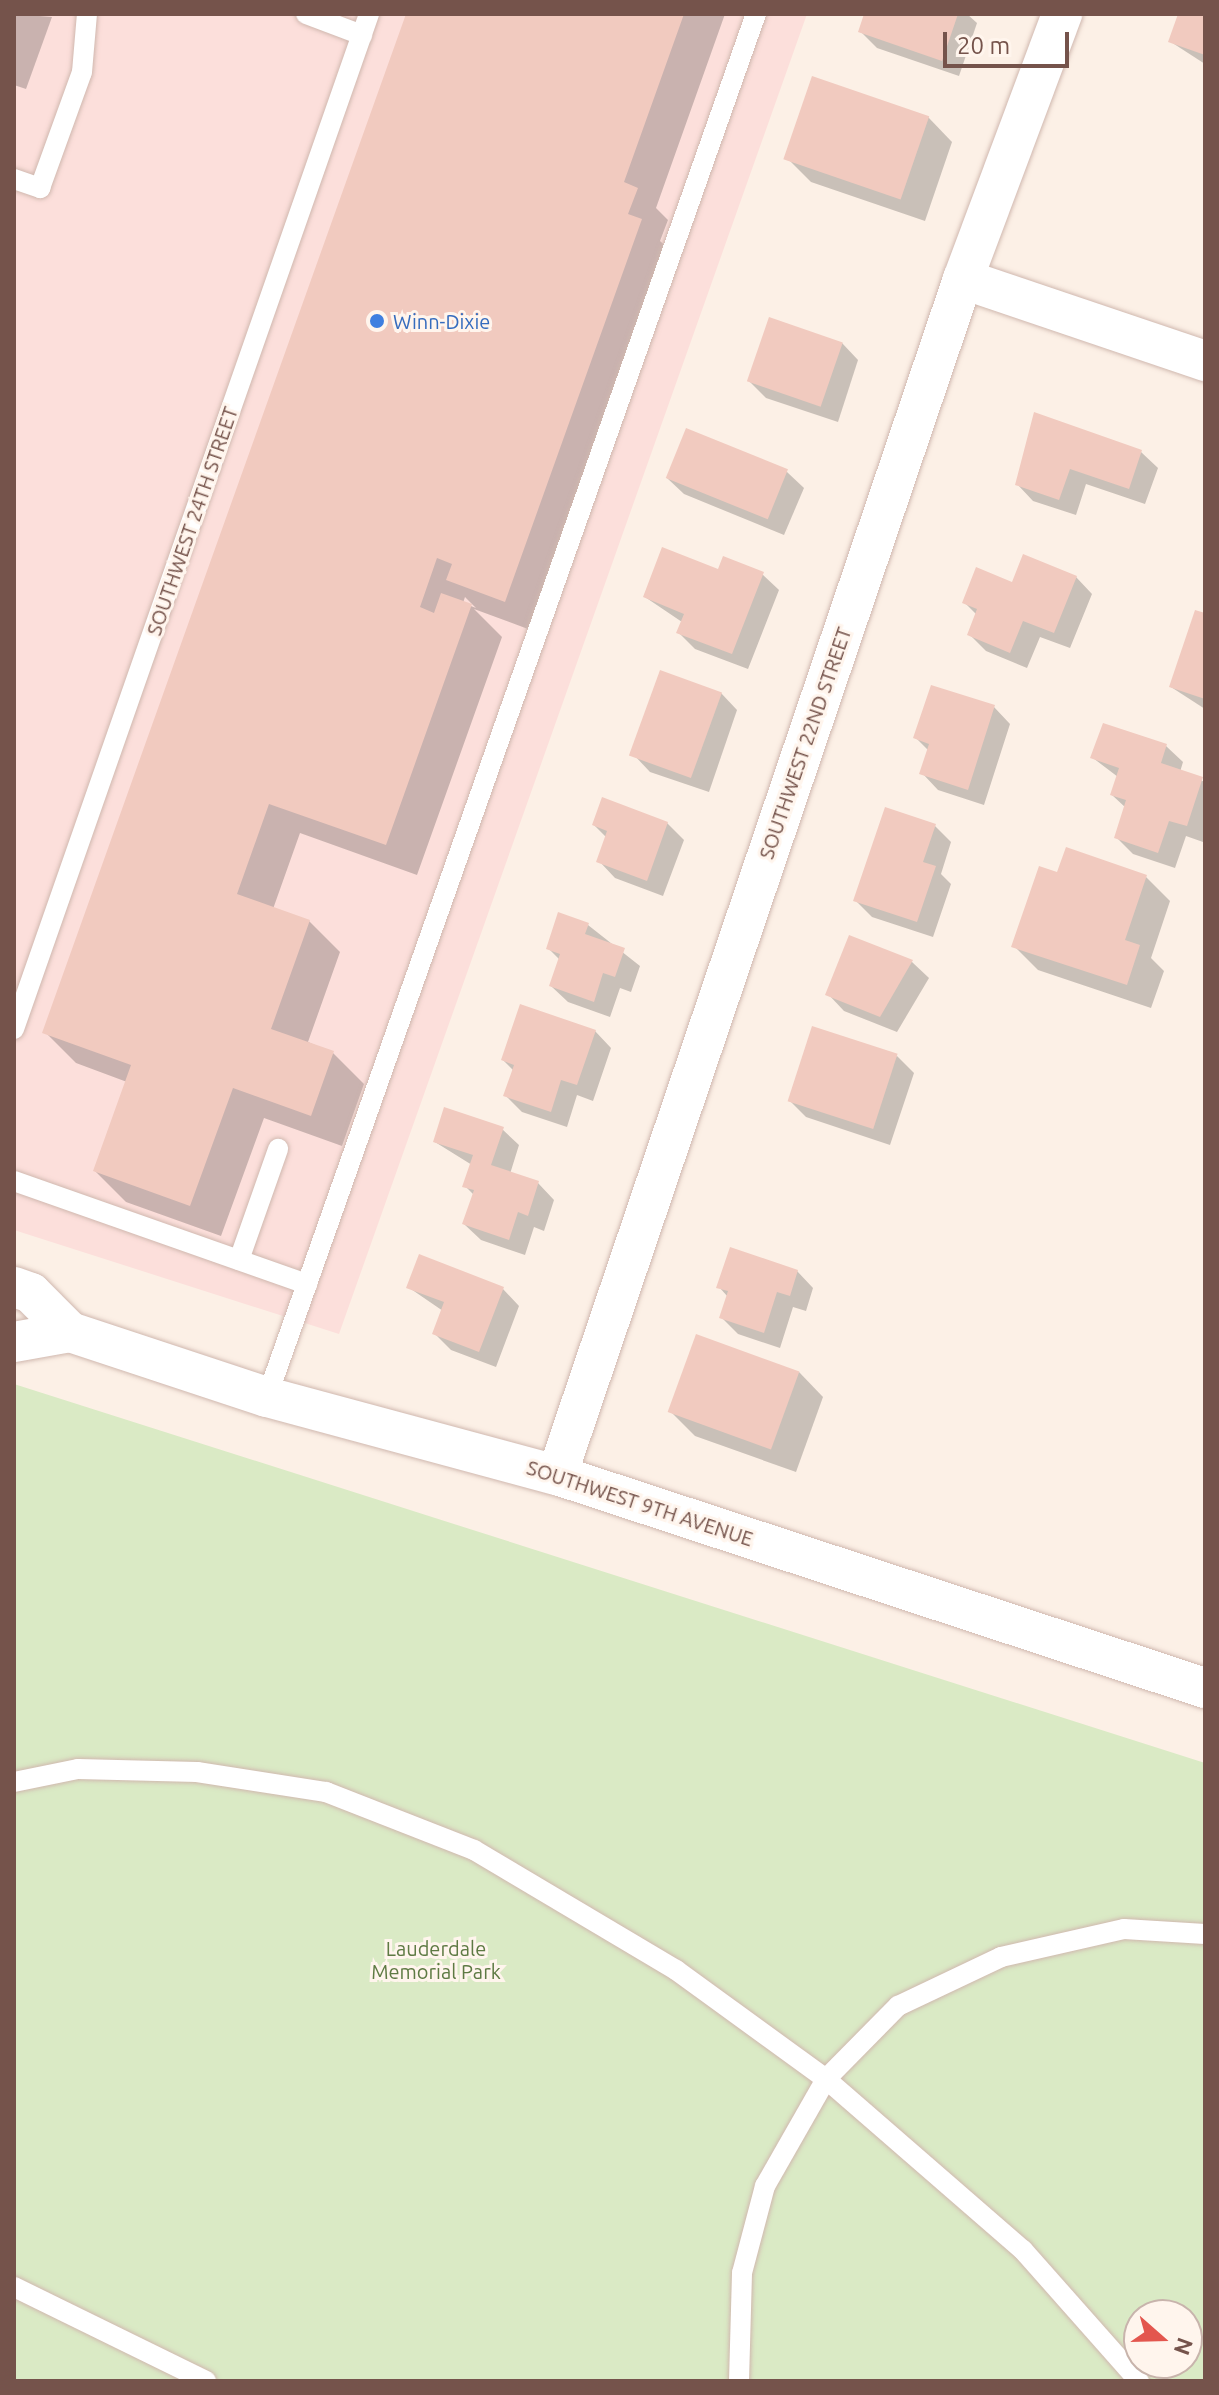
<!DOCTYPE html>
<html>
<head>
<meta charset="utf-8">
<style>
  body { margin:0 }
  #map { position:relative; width:1219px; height:2395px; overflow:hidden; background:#fcf0e6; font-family:Ubuntu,sans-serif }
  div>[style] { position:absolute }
  .commercial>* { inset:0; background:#fcdfdb }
  .green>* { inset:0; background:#daeac5 }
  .shadow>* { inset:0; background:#0003 }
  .building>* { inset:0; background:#f1cabf; transform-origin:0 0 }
  .roads { filter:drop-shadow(0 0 2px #d0b8af) drop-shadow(0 0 2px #d0b8af) }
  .service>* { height:20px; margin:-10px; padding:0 10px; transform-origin:10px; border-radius:10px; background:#fff }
  .minor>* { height:40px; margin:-20px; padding:0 20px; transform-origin:20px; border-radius:20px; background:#fff }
  .dots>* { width:22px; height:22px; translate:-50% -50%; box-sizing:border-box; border:4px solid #fff5ed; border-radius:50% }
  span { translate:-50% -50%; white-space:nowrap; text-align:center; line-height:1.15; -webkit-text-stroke:6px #fff5ed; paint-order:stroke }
  .shop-label { font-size:20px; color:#366cbe }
  .left { translate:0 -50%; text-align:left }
  .street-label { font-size:20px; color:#75534b }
  .park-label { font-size:20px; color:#5e7a43 }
  .frame { position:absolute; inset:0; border:16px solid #75534b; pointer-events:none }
  .north { position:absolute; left:1123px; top:2299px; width:80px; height:80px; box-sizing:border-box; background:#fff5ed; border:2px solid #c8b4ac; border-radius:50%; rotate:110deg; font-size:22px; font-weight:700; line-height:32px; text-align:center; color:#75534b }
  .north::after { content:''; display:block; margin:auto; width:28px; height:36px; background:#e3564e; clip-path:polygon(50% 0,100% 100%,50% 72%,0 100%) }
  .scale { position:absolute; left:943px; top:32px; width:126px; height:36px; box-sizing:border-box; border:4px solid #75534b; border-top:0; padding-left:10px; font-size:24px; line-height:28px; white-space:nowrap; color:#75534b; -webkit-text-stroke:6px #fff5ed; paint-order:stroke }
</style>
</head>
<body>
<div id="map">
  <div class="commercial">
    <i style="clip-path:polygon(14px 14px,807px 14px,339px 1334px,14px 1230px)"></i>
  </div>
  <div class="green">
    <i style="clip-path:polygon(evenodd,14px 1384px,1205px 1763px,1205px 2381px,14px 2381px,14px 1384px,1139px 2315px,1187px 2315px,1187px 2363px,1139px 2363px,1139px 2315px)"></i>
  </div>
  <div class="shadow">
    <i style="clip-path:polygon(14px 14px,52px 17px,26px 89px,14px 85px)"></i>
    <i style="clip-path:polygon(evenodd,409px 14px,725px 14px,656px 208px,668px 220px,660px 241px,672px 252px,536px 632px,474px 609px,502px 637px,417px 875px,300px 833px,273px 909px,309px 921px,340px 952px,308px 1042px,333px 1053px,364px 1084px,342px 1146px,264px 1118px,221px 1236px,126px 1202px,95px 1171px,127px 1082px,76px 1063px,45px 1032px,409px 14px,465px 597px,476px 608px,463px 603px,465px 597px)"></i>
    <i style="clip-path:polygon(866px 14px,967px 14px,977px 23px,959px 76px,877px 48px,860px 31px)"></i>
    <i style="clip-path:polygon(1180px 14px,1205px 14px,1205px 64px,1171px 42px)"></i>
    <i style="clip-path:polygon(928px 117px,952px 142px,925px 221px,811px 182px,787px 158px)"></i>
    <i style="clip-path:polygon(842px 343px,858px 360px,838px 422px,766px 398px,750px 382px)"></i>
    <i style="clip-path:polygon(1035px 415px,1141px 452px,1158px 468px,1145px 504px,1086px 484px,1076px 515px,1033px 501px,1017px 484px)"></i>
    <i style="clip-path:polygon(787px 472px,804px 488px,784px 535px,684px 494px,667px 478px)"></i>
    <i style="clip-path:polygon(719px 572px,762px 574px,779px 590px,748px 669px,695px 649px,678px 632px,682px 622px,645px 597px)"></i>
    <i style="clip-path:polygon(1076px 577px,1092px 594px,1070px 648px,1040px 637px,1027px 668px,986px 651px,969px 634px,977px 615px,964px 602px,1013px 584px)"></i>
    <i style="clip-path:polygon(1205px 615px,1205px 709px,1171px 687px)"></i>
    <i style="clip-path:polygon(721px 693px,737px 710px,709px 792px,650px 772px,634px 755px)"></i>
    <i style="clip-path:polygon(994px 707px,1010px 724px,984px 805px,938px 790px,922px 773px,929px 751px,916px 738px)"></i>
    <i style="clip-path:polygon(1166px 746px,1183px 762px,1180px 772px,1205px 782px,1203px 842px,1186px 836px,1175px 868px,1133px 854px,1116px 837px,1126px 808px,1112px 795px,1118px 777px,1093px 758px)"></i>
    <i style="clip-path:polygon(667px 823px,684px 840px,663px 896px,615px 878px,599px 861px,607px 838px,594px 825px)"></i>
    <i style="clip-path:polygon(935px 826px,951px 842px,941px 874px,951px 884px,933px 937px,872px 917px,856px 901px)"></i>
    <i style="clip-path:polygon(1058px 875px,1146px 877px,1170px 901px,1151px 958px,1164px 971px,1151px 1008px,1038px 970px,1014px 946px)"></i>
    <i style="clip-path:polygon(588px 925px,640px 966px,631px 992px,620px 988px,610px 1017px,568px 1002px,551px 986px,560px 960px,548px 948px)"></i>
    <i style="clip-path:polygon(850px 938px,912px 962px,929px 978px,897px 1032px,844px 1011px,828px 994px)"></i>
    <i style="clip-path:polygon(595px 1031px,611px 1048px,593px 1101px,577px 1095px,567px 1127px,522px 1112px,506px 1096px,514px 1071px,503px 1060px)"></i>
    <i style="clip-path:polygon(897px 1056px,914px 1073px,890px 1145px,806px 1117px,790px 1101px)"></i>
    <i style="clip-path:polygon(502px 1129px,519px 1145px,510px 1174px,538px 1183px,554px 1200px,544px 1231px,534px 1227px,525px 1255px,481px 1240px,464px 1224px,474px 1195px,465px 1186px,472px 1165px,435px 1142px)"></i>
    <i style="clip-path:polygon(797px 1271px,813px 1288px,806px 1311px,793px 1307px,780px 1348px,738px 1334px,721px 1317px,728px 1297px,719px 1287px)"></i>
    <i style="clip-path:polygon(408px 1287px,503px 1289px,519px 1306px,496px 1367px,451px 1350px,434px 1333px,443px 1311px)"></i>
    <i style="clip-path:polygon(799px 1372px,823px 1397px,796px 1472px,695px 1436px,671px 1412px)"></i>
  </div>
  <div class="building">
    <i style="clip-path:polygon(406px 14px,684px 14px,624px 182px,638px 188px,628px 214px,642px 219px,505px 602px,446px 580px,452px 564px,437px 558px,420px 607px,434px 613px,441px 593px,472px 604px,386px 845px,269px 804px,237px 894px,310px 920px,271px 1029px,334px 1051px,311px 1116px,233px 1088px,190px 1206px,93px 1171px,131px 1065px,42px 1033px)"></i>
    <i style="clip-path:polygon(864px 14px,958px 14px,942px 61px,858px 32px)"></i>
    <i style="clip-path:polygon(1178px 14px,1205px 14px,1205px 55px,1168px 42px)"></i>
    <i style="left:812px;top:76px;width:124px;height:88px;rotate:19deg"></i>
    <i style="left:769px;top:317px;width:78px;height:68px;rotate:19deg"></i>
    <i style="clip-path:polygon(1034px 412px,1142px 450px,1129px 489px,1070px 469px,1059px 500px,1015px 485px)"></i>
    <i style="left:686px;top:428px;width:110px;height:54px;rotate:22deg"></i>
    <i style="clip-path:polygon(662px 547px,718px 569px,723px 556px,764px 572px,732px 654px,676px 633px,684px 614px,643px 597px)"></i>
    <i style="clip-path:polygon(1023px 554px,1077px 576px,1054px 633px,1023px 621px,1010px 653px,967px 635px,977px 609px,962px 603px,976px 567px,1012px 582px)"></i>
    <i style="clip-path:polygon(1195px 610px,1205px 613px,1205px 699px,1169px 687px)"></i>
    <i style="left:660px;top:670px;width:66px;height:91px;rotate:20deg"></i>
    <i style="clip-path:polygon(931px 685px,995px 705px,968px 790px,919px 774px,929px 744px,913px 738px)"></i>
    <i style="clip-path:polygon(1103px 723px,1167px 744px,1161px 763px,1203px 777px,1187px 826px,1169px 821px,1158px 853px,1114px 838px,1126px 800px,1110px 795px,1119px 768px,1090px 758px)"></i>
    <i style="clip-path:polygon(602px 797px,668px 822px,647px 881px,596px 862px,607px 831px,592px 825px)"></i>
    <i style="clip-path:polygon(885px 807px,936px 824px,923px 862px,936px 866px,917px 922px,853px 901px)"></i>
    <i style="clip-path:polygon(1066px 847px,1147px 875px,1125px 940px,1140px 945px,1127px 985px,1011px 947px,1039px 866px,1057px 872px)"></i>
    <i style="clip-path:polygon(558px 912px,589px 923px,585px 934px,625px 948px,615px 977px,603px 973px,594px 1002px,549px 986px,560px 954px,546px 949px)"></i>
    <i style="clip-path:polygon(849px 935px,913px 960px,880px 1017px,825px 995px)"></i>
    <i style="clip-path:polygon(520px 1004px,596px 1030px,577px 1085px,561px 1080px,551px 1112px,503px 1096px,514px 1065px,501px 1060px)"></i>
    <i style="left:812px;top:1026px;width:90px;height:79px;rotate:18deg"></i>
    <i style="clip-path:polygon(444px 1107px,504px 1127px,491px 1165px,539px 1181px,528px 1216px,518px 1212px,509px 1240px,462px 1224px,474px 1190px,462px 1187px,473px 1155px,433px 1142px)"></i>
    <i style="clip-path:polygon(730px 1247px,798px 1270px,790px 1296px,777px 1292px,764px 1333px,719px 1318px,728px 1291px,716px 1288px)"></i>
    <i style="clip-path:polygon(419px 1254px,504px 1287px,479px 1352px,432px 1334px,444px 1302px,406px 1288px)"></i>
    <i style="left:696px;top:1334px;width:110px;height:83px;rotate:20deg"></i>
  </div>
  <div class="roads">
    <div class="service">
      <i style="left:306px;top:14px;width:60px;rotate:20.6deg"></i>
      <i style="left:14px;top:179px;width:28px;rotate:19deg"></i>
      <i style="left:40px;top:188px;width:123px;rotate:-70.1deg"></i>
      <i style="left:82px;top:72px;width:58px;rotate:-85.1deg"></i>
      <i style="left:14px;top:1029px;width:1075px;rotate:-70.72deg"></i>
      <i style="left:14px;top:1181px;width:311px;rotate:19.4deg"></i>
      <i style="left:239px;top:1260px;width:118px;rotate:-70.6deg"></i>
      <i style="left:267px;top:1397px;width:1467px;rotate:-70.53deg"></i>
      <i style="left:14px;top:1782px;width:65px;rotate:-11.5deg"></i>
      <i style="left:78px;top:1769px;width:119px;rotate:1.4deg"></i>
      <i style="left:197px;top:1772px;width:131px;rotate:8.8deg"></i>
      <i style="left:326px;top:1792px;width:159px;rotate:21.4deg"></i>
      <i style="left:474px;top:1850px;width:235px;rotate:30.7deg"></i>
      <i style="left:676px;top:1970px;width:185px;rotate:36deg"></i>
      <i style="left:826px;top:2079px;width:261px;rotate:41deg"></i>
      <i style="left:1023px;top:2250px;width:175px;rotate:48.5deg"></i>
      <i style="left:14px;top:2287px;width:214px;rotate:26.1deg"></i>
      <i style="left:739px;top:2381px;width:108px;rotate:-88.4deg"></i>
      <i style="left:742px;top:2273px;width:90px;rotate:-75.2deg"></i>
      <i style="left:765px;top:2186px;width:123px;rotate:-60.3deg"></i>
      <i style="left:826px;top:2079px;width:103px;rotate:-45.4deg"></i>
      <i style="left:898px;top:2006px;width:114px;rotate:-25.4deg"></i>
      <i style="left:1001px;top:1957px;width:126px;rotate:-12.8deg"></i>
      <i style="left:1124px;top:1929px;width:81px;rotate:3.5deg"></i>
    </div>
    <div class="minor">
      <i style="left:963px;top:279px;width:256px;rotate:18.7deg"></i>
      <i style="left:14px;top:1287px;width:18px;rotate:19deg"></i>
      <i style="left:31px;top:1293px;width:55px;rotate:45deg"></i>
      <i style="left:70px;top:1332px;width:207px;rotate:18.3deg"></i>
      <i style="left:267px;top:1397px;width:300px;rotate:15.1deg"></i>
      <i style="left:557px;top:1475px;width:682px;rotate:18.2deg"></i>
      <i style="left:14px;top:1342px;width:57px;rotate:-10.1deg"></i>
      <i style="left:557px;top:1475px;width:1263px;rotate:-71.25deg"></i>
      <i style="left:963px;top:279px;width:283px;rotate:-69.5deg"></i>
    </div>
  </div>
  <div class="dots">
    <i style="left:377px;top:321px;background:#3f7fe0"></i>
  </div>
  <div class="shop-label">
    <span class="left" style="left:393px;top:321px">Winn-Dixie</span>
  </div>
  <div class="street-label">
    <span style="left:192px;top:521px;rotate:-71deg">SOUTHWEST 24TH STREET</span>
    <span style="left:805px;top:743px;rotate:-71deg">SOUTHWEST 22ND STREET</span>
    <span style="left:640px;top:1503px;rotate:18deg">SOUTHWEST 9TH AVENUE</span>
  </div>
  <div class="park-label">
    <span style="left:436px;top:1960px">Lauderdale<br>Memorial Park</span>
  </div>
  <div class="frame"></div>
  <div class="north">N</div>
  <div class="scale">20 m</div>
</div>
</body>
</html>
